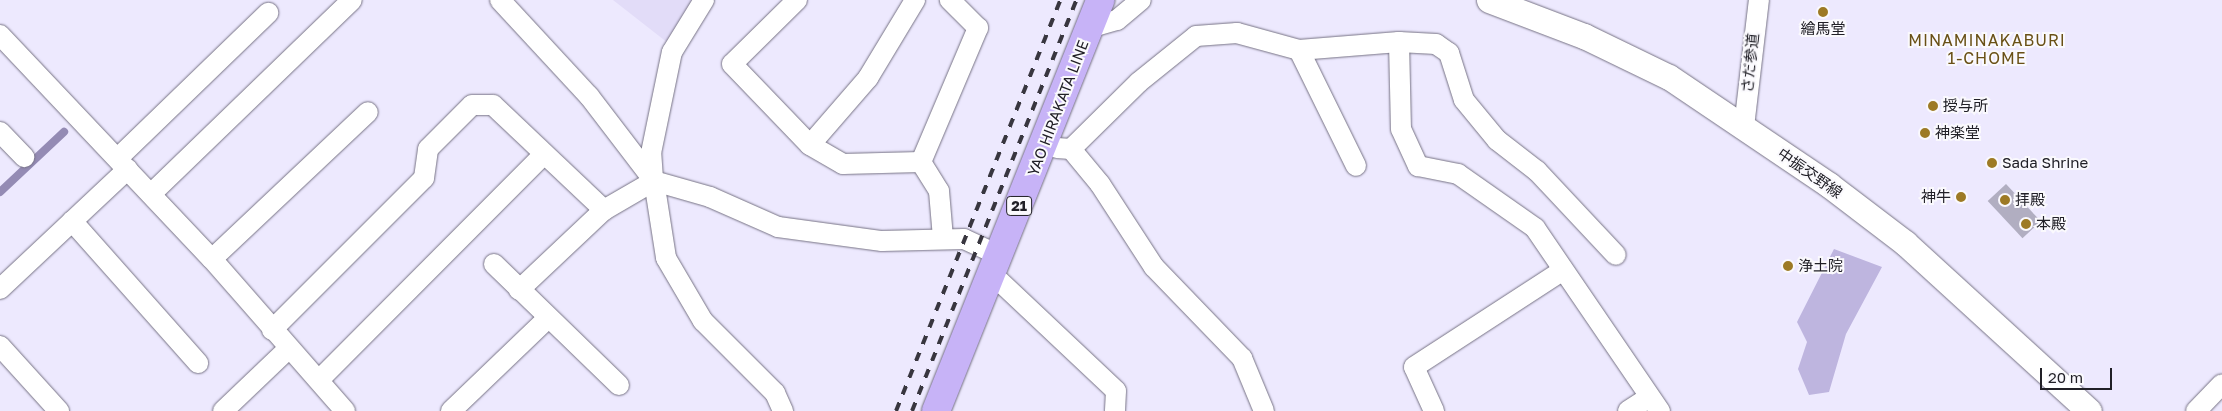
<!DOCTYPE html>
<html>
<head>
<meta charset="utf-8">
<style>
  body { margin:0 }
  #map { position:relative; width:2222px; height:411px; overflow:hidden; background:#ede9fe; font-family:"Golos Text","Noto Sans JP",sans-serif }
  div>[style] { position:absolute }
  .built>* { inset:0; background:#e2dcf8 }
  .green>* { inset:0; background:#beb5df }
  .stream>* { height:8px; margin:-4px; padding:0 4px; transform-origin:4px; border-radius:4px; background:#948bb4 }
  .building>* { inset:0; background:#b1aec1; transform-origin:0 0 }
  .roads { filter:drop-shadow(0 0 1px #767284) drop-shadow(0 0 1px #767284) }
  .minor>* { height:20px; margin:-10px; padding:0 10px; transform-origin:10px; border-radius:10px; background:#fff }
  .tertiary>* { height:25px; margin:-12.5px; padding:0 12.5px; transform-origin:12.5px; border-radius:12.5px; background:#fff }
  .primary>* { height:28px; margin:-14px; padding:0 14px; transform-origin:14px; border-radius:14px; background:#c7b3f7 }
  .rail>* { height:4px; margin-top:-2px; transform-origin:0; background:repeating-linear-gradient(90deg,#38363f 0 9px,transparent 0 18px) }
  .dots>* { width:14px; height:14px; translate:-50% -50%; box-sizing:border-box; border:2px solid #faf9fd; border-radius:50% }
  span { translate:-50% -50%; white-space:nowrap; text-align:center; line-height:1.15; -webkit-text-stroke:4px #faf9fd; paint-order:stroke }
  .shield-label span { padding:1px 4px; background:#faf9fd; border:1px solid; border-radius:4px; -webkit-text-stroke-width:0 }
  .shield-label { font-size:14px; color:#212027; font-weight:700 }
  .poi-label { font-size:15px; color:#212027 }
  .left { translate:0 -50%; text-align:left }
  .right { translate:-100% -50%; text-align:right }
  .street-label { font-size:15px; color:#212027 }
  .neighbourhood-label { font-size:16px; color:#695016; letter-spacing:1px }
  .scale { position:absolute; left:2040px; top:368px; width:72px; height:22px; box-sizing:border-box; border:2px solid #212027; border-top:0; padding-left:6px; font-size:15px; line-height:18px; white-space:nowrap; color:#212027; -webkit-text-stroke:4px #faf9fd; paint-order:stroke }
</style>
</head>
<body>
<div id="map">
  <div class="built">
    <i style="clip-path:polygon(604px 0,694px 0,668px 43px,613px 0)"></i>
  </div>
  <div class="green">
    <i style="clip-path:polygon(1834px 249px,1882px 267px,1846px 334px,1829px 392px,1809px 395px,1798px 369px,1807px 342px,1797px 322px)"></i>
  </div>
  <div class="stream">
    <i style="left:0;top:192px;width:88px;rotate:-43.2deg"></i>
  </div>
  <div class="building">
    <i style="left:2006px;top:184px;width:51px;height:25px;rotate:47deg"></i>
  </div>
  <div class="roads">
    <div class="minor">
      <i style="left:500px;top:0;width:131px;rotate:47.2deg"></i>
      <i style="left:589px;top:96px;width:107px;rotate:52.6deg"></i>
      <i style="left:654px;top:181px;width:78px;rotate:81.1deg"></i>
      <i style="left:666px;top:258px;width:73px;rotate:59.6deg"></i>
      <i style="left:703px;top:321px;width:102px;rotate:45deg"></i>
      <i style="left:775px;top:393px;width:20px;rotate:66deg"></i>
      <i style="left:797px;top:0;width:91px;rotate:135.4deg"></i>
      <i style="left:732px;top:64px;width:112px;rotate:46.1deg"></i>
      <i style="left:810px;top:145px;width:38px;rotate:30deg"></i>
      <i style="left:843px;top:164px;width:78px;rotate:-1.5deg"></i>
      <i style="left:1089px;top:28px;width:29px;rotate:-16deg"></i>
      <i style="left:1117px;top:20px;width:31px;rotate:-40deg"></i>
      <i style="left:0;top:35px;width:308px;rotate:46.6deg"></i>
      <i style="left:212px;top:259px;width:202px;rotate:48.8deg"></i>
      <i style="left:1399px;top:42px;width:87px;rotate:88.7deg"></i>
      <i style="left:1401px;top:129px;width:41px;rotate:65.3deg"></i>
      <i style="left:1418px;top:166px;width:41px;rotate:11.3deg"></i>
      <i style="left:1458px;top:174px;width:94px;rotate:35deg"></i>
      <i style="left:1535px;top:228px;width:222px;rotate:55.7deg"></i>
      <i style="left:1299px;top:50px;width:129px;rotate:63.8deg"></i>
      <i style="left:1744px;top:127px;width:128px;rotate:-83.3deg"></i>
      <i style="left:0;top:132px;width:35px;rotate:46deg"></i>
      <i style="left:810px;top:145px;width:89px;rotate:-49.1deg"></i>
      <i style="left:868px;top:78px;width:91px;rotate:-58.9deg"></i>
      <i style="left:1057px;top:148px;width:14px;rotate:4deg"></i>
      <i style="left:1071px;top:149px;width:45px;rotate:50.4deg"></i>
      <i style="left:1100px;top:184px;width:99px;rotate:57deg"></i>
      <i style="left:1154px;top:267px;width:127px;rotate:46deg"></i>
      <i style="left:1242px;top:358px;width:57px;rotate:67.5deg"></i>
      <i style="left:1071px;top:149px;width:95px;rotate:-44.6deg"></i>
      <i style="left:1139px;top:82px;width:73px;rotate:-38.9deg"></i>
      <i style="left:1196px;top:36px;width:41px;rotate:-4.2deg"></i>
      <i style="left:1237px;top:33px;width:64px;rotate:15.3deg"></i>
      <i style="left:1299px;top:50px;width:100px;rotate:-4.6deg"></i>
      <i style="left:1399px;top:42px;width:37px;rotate:3deg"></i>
      <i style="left:1436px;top:44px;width:16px;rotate:35deg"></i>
      <i style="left:1449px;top:53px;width:49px;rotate:72.3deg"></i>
      <i style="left:1464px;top:100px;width:52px;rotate:50.5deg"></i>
      <i style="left:1497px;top:140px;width:51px;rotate:37.8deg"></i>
      <i style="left:1537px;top:171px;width:115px;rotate:46.8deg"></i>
      <i style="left:118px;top:158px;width:209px;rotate:-44deg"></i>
      <i style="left:653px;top:179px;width:26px;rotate:-94deg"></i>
      <i style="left:651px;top:153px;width:103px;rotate:-78.3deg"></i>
      <i style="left:672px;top:52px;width:61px;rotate:-58.4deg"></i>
      <i style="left:151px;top:194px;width:279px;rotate:-44deg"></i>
      <i style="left:72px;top:221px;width:190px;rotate:48.4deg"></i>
      <i style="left:943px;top:238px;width:47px;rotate:-94.9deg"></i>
      <i style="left:939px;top:191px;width:34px;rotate:-122deg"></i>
      <i style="left:921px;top:162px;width:146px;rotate:-67deg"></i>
      <i style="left:978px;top:28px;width:40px;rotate:-135deg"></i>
      <i style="left:212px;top:259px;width:214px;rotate:-43.3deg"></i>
      <i style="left:494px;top:264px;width:174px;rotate:44.1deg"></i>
      <i style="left:992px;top:274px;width:170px;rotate:43.3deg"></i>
      <i style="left:1116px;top:391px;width:20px;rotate:93deg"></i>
      <i style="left:0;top:289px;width:175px;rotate:-43.2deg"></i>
      <i style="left:519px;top:290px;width:117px;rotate:-43.3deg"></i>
      <i style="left:604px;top:210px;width:58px;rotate:-30.1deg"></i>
      <i style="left:654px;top:181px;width:58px;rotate:15.9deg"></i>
      <i style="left:710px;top:197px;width:74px;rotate:23.8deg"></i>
      <i style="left:778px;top:227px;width:105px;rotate:7.7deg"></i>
      <i style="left:882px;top:241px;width:82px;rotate:-1.4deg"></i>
      <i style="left:964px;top:239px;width:38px;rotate:25deg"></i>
      <i style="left:272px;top:330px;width:215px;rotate:-45deg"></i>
      <i style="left:424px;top:178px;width:29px;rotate:-82deg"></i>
      <i style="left:428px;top:149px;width:62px;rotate:-45deg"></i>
      <i style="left:472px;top:105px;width:21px"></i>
      <i style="left:493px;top:105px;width:153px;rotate:43.4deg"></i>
      <i style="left:0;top:346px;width:88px;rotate:47.8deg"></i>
      <i style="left:319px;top:380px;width:319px;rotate:-45.1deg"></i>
      <i style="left:223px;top:411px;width:90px;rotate:-43.6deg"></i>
      <i style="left:451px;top:411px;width:134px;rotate:-43.8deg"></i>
      <i style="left:1434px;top:411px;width:48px;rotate:-114.4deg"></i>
      <i style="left:1414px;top:367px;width:176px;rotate:-33deg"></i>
      <i style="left:1628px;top:411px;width:24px;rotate:-33deg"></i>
      <i style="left:2196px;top:411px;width:37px;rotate:-46deg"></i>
    </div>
    <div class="tertiary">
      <i style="left:1489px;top:0;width:102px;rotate:20.8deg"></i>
      <i style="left:1584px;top:36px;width:94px;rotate:25.8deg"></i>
      <i style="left:1669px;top:77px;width:193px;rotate:34deg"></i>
      <i style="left:1829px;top:185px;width:96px;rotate:37.3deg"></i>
      <i style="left:1905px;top:243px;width:249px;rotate:42.4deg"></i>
    </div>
    <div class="primary">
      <i style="left:936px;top:411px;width:443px;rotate:-68.2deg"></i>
    </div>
  </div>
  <div class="rail">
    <i style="left:896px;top:411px;width:443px;rotate:-68.2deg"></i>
    <i style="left:912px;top:411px;width:443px;rotate:-68.2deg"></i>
  </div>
  <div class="dots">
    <i style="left:1823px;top:12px;background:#9d7a25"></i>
    <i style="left:1933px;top:106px;background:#9d7a25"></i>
    <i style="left:1925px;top:133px;background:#9d7a25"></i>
    <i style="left:1992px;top:163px;background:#9d7a25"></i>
    <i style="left:1961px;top:197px;background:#9d7a25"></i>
    <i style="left:2005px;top:200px;background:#9d7a25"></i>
    <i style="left:2026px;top:224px;background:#9d7a25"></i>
    <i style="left:1788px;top:266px;background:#9d7a25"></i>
  </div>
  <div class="shield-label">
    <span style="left:1019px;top:206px">21</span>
  </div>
  <div class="poi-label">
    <span style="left:1823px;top:29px">繪馬堂</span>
    <span class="left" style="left:1943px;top:106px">授与所</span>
    <span class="left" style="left:1935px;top:133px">神楽堂</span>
    <span class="left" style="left:2002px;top:163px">Sada Shrine</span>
    <span class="right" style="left:1951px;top:197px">神牛</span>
    <span class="left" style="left:2015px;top:200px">拝殿</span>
    <span class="left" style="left:2036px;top:224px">本殿</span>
    <span class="left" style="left:1798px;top:266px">浄土院</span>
  </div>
  <div class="street-label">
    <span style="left:1750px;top:63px;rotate:-84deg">さだ参道</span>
    <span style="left:1058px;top:108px;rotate:-69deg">YAO HIRAKATA LINE</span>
    <span style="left:1810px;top:173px;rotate:35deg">中振交野線</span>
  </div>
  <div class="neighbourhood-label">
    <span style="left:1987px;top:49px">MINAMINAKABURI<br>1-CHOME</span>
  </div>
  <div class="scale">20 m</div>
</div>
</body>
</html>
